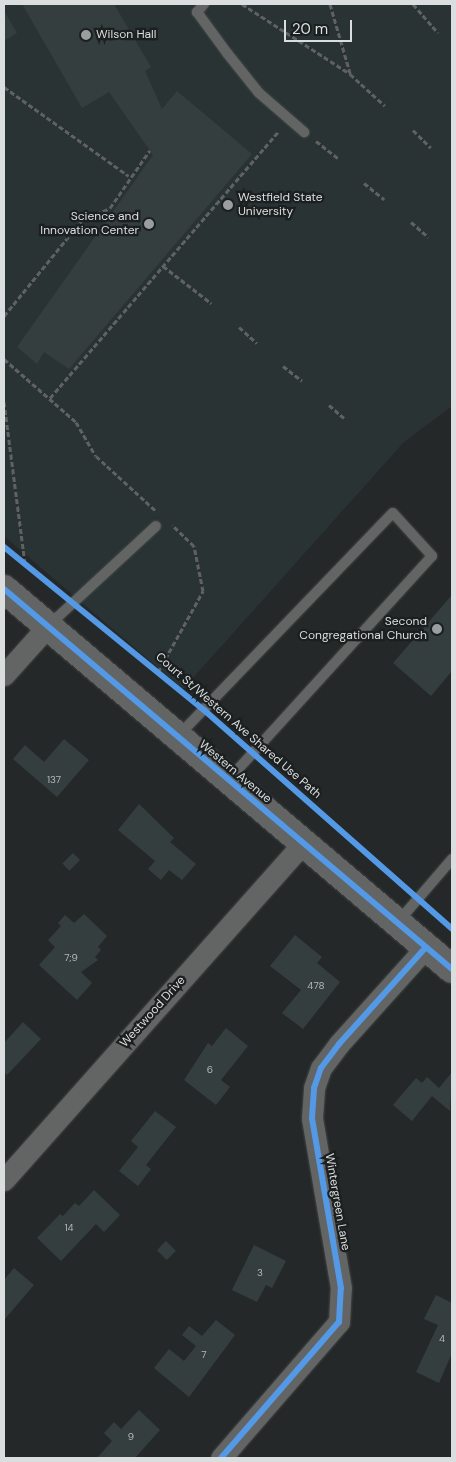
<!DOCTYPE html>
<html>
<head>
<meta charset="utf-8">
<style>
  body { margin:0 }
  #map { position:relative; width:456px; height:1462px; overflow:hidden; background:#252828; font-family:"DM Sans",sans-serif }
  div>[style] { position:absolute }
  .built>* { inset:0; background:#293333 }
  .building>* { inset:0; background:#353e3e; transform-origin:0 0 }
  .path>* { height:3px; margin-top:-1.5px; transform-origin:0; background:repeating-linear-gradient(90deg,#606161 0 5px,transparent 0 7.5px) }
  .roads { filter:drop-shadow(0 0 1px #434646) drop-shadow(0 0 1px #434646) }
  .lane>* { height:10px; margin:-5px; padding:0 5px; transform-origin:5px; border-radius:5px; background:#636464 }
  .street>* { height:21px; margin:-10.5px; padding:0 10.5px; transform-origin:10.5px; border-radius:10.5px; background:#636464 }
  .secondary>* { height:28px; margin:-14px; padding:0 14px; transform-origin:14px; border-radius:14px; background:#636464 }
  .cycleway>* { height:6px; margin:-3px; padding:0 3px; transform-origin:3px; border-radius:3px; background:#5399e6 }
  .dots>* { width:14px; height:14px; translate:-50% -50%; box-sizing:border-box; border:2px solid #1b1f1f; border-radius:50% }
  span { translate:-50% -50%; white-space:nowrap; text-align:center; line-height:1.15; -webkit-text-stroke:4.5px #1b1f1f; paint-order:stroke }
  .number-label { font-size:10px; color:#b2b6b6 }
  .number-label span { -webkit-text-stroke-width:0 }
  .poi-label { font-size:12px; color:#dbdede }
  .left { translate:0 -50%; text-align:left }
  .right { translate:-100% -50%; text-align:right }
  .street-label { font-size:12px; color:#dbdede }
  .frame { position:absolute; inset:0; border:5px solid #dbdede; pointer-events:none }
  .scale { position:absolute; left:284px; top:20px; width:68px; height:22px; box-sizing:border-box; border:2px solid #dbdede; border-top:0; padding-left:6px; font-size:15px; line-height:18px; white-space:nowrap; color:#dbdede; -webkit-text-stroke:4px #1b1f1f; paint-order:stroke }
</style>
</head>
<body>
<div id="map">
  <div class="built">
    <i style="clip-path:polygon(4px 4px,452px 4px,452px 406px,404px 442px,183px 689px,4px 536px)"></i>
  </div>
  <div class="building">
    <i style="clip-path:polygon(22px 4px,114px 4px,151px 67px,145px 71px,162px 109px,177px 91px,252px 154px,69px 369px,44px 352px,37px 364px,17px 347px,153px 155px,109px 92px,82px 108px)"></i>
    <i style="clip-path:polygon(4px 11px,17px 33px,4px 41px)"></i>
    <i style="clip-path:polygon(452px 595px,452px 671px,431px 696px,393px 663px)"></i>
    <i style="clip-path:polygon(64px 739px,89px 760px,57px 797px,13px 759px,25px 745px,44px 762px)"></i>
    <i style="clip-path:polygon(139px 804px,174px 838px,170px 842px,196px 864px,182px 880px,169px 870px,161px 880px,148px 869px,155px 861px,118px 830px)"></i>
    <i style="left:73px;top:853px;width:10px;height:15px;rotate:45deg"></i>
    <i style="clip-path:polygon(84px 914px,107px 936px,98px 947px,101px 950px,95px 957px,98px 960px,81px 972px,92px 983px,77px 1000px,39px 965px,55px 947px,48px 940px,61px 926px,58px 923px,65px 915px,74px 923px)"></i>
    <i style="clip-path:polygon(295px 935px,322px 957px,317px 963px,340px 982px,303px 1029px,282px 1013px,301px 990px,270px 966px)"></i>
    <i style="clip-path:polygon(23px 1022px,41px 1039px,7px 1075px,4px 1072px,4px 1043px)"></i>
    <i style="clip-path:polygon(226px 1028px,248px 1046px,221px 1080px,230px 1087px,216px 1105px,184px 1080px,208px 1043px,212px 1046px)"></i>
    <i style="clip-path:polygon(452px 1072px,450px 1111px,432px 1096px,412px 1121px,393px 1105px,416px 1078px,422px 1083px,427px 1077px,439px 1088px)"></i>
    <i style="clip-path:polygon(155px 1111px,176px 1127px,146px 1165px,151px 1169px,138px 1186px,119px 1171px,138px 1147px,131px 1141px)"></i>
    <i style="clip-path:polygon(94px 1190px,120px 1215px,104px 1232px,96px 1224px,61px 1261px,37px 1238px,60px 1214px,63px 1216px,75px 1203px,79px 1206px)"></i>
    <i style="left:166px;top:1241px;width:14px;height:13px;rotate:45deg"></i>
    <i style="clip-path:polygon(254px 1245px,286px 1261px,272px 1288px,266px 1285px,257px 1302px,232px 1290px)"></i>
    <i style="clip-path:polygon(14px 1268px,34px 1285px,4px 1320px,4px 1280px)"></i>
    <i style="clip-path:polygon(436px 1295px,452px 1303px,452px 1353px,439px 1383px,416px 1372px,438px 1325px,424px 1319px)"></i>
    <i style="clip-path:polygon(216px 1320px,235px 1335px,189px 1397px,154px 1368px,169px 1349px,184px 1361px,196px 1346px,182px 1335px,189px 1326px,202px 1336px)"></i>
    <i style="clip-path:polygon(139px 1410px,160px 1430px,135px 1458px,97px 1458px,112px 1441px,104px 1433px,114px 1422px,121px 1429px)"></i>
  </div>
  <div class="path">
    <i style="left:242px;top:4px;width:129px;rotate:32.9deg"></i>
    <i style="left:350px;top:74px;width:47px;rotate:42.4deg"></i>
    <i style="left:330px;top:4px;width:72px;rotate:73.8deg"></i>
    <i style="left:413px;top:4px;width:38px;rotate:49deg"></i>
    <i style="left:4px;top:87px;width:153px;rotate:35.5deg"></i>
    <i style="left:413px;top:130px;width:25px;rotate:45deg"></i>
    <i style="left:316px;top:141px;width:29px;rotate:38deg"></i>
    <i style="left:364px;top:183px;width:26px;rotate:39deg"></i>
    <i style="left:411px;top:222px;width:23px;rotate:41deg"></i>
    <i style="left:163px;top:266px;width:61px;rotate:37.6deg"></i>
    <i style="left:4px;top:316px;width:124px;rotate:-50.9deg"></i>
    <i style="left:82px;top:220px;width:30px;rotate:-23deg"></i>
    <i style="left:110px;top:208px;width:70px;rotate:-55.4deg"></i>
    <i style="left:239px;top:327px;width:24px;rotate:42deg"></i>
    <i style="left:4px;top:359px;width:96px;rotate:41.2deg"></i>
    <i style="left:76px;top:422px;width:39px;rotate:60deg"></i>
    <i style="left:96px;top:456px;width:81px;rotate:42.5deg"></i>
    <i style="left:283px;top:366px;width:24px;rotate:38deg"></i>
    <i style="left:50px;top:398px;width:352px;rotate:-49.4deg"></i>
    <i style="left:4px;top:402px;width:163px;rotate:82.6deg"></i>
    <i style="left:329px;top:405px;width:20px;rotate:41deg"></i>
    <i style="left:158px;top:672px;width:93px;rotate:-60.9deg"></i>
    <i style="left:203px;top:591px;width:46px;rotate:-101.3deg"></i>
    <i style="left:194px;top:546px;width:30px;rotate:-136deg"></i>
  </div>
  <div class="roads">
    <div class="lane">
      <i style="left:204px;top:4px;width:11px;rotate:131deg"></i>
      <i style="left:197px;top:12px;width:51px;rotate:53.8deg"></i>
      <i style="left:227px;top:53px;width:51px;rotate:51.3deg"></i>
      <i style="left:259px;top:93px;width:60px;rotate:40.9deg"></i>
      <i style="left:48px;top:626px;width:147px;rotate:-42.8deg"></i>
      <i style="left:179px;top:735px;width:308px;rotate:-46.1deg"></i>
      <i style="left:393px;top:513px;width:58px;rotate:47.8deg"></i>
      <i style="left:432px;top:556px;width:302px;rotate:132.3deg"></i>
      <i style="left:398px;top:922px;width:83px;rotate:-49.4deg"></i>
    </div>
    <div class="street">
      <i style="left:4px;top:675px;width:64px;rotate:-48.1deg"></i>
      <i style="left:4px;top:1180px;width:449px;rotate:-48.4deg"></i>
      <i style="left:221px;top:1458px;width:180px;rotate:-49.1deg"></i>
      <i style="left:339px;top:1322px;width:34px;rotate:-87deg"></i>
      <i style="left:341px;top:1288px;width:172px;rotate:-99.7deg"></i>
      <i style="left:312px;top:1118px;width:30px;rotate:-86deg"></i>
      <i style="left:314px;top:1088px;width:21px;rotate:-71deg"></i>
      <i style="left:321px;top:1068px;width:30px;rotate:-53deg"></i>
      <i style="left:339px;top:1044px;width:130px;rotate:-48.1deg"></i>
    </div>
    <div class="secondary">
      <i style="left:4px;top:589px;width:587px;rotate:40.31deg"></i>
    </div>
  </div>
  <div class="cycleway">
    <i style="left:4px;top:547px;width:258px;rotate:39.2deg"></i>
    <i style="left:204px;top:710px;width:331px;rotate:41.4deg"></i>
    <i style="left:4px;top:589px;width:587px;rotate:40.31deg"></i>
    <i style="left:221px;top:1458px;width:180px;rotate:-49.1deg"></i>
    <i style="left:339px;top:1322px;width:34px;rotate:-87deg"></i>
    <i style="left:341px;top:1288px;width:172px;rotate:-99.7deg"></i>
    <i style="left:312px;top:1118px;width:30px;rotate:-86deg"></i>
    <i style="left:314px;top:1088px;width:21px;rotate:-71deg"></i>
    <i style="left:321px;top:1068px;width:30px;rotate:-53deg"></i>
    <i style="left:339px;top:1044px;width:130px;rotate:-48.1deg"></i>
  </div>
  <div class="dots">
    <i style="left:86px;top:35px;background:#9b9e9e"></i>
    <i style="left:228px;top:205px;background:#9b9e9e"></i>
    <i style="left:149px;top:224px;background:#9b9e9e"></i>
    <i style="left:437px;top:629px;background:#9b9e9e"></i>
  </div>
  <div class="number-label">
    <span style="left:54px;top:780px">137</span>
    <span style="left:71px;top:958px">7;9</span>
    <span style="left:316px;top:986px">478</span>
    <span style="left:210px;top:1070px">6</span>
    <span style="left:69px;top:1228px">14</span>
    <span style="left:260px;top:1273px">3</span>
    <span style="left:442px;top:1339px">4</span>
    <span style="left:204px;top:1355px">7</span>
    <span style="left:131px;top:1437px">9</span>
  </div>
  <div class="poi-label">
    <span class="left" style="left:96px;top:35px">Wilson Hall</span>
    <span class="left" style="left:238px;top:205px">Westfield State<br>University</span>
    <span class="right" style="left:139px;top:224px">Science and<br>Innovation Center</span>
    <span class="right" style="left:427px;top:629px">Second<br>Congregational Church</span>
  </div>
  <div class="street-label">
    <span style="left:238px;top:726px;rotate:41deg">Court St/Western Ave Shared Use Path</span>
    <span style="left:235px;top:772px;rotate:40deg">Western Avenue</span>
    <span style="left:153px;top:1012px;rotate:-48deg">Westwood Drive</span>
    <span style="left:337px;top:1202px;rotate:80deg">Wintergreen Lane</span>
  </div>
  <div class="frame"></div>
  <div class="scale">20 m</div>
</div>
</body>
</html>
